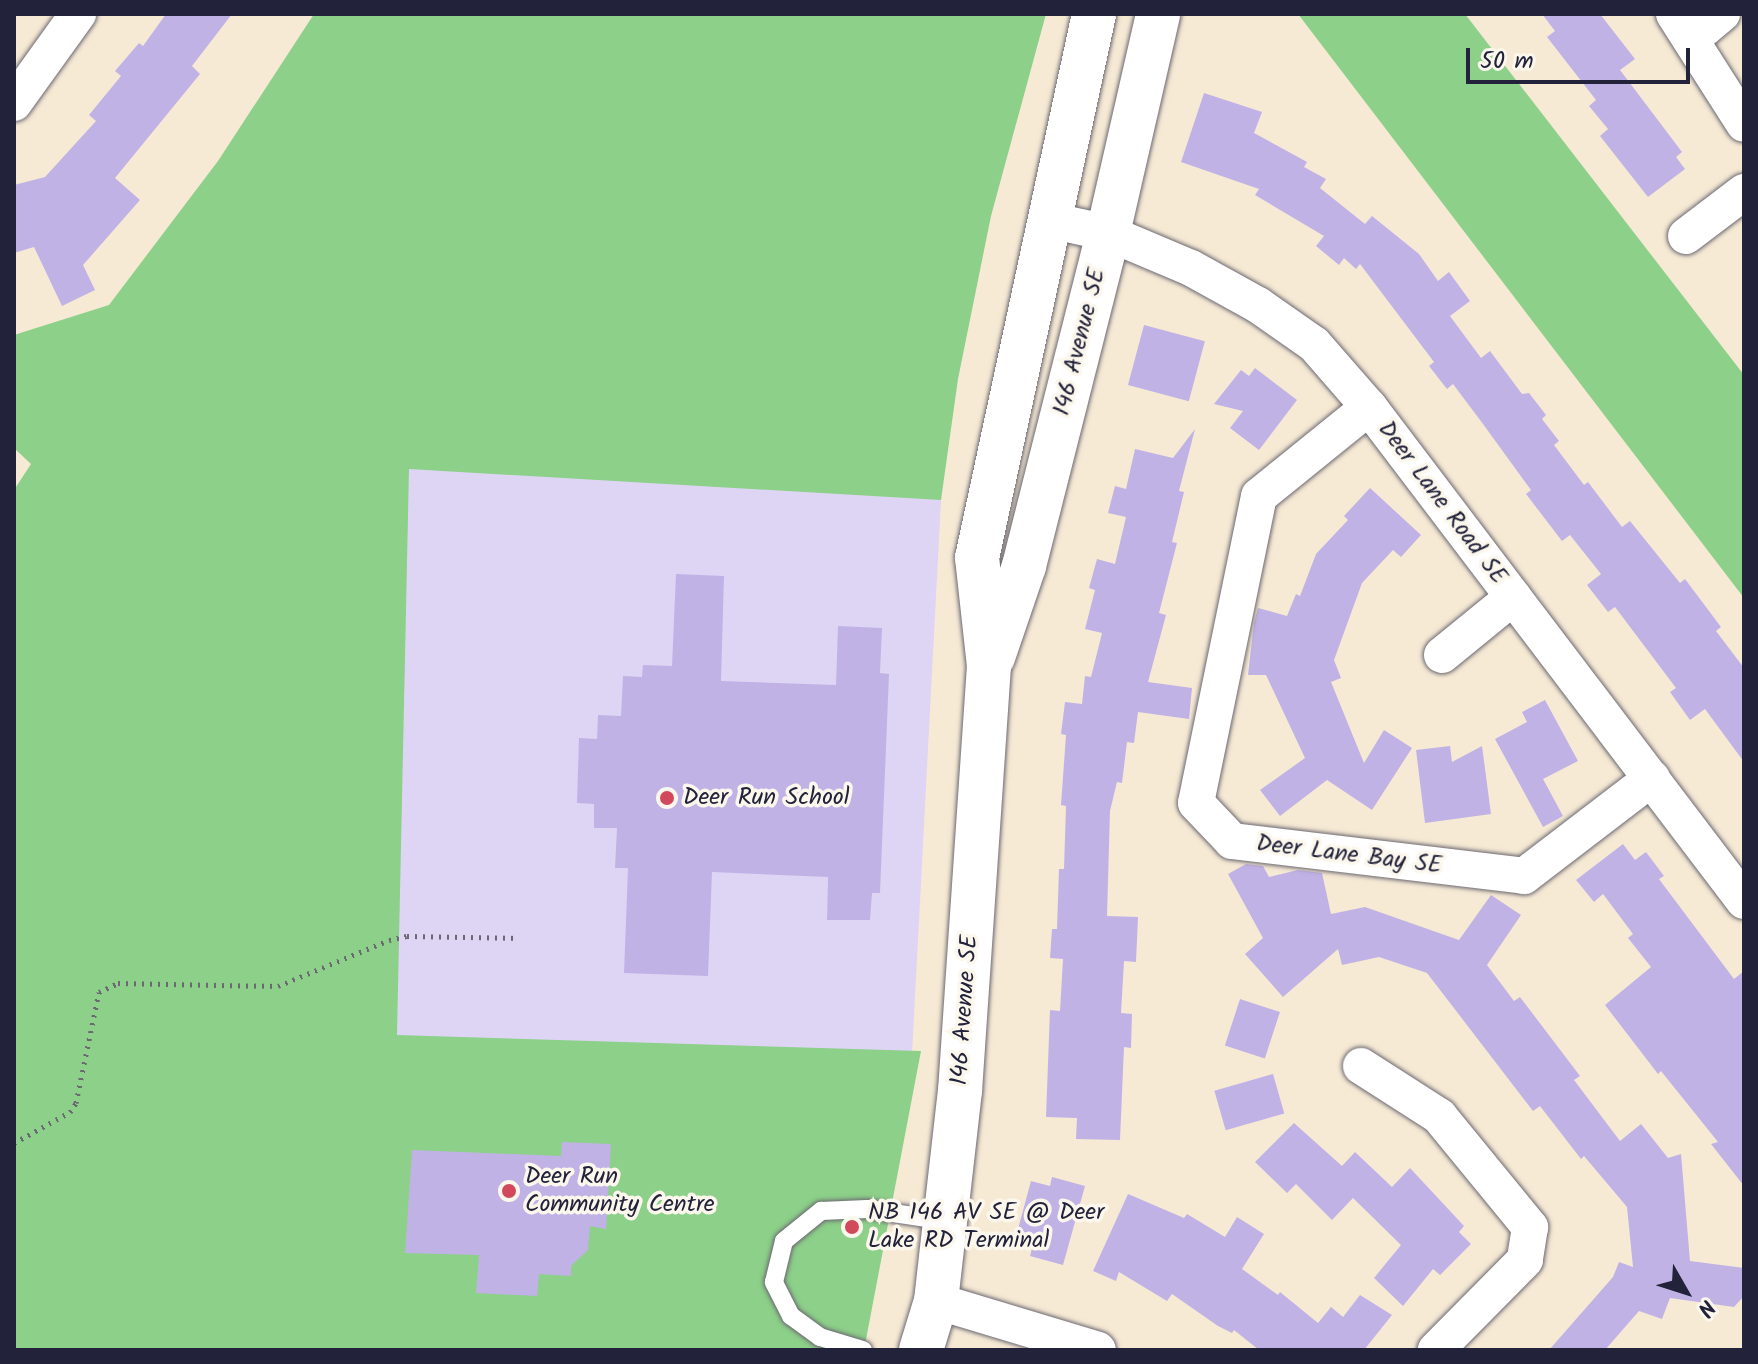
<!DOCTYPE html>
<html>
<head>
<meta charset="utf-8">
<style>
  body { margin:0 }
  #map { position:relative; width:1758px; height:1364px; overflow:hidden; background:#f6ead5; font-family:Kalam,sans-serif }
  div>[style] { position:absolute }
  .built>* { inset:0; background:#ded5f5; transform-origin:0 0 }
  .green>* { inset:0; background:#8cd089 }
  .building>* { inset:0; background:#c1b2e6; transform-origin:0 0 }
  .path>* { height:5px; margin-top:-2.5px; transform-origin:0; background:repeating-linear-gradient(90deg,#6c6871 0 2px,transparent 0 8px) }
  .roads { filter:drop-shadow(0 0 2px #6c6871) drop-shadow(0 0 2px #6c6871) }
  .service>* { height:18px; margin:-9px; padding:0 9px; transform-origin:9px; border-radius:9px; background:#fff }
  .minor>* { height:36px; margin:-18px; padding:0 18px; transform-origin:18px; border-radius:18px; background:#fff }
  .tertiary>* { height:44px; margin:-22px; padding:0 22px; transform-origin:22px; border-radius:22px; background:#fff }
  .dots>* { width:22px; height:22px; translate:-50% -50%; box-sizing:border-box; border:4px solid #fbf7ec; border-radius:50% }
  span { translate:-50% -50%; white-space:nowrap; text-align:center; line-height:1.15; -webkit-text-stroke:7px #fbf7ec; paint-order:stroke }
  .street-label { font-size:24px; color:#22223b }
  .poi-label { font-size:24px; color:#22223b }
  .left { translate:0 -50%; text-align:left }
  .frame { position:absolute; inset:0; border:16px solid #22223b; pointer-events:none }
  .north { position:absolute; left:1646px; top:1252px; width:80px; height:80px; -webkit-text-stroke:6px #fbf7ec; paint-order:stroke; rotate:129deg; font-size:22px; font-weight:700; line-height:32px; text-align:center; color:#22223b }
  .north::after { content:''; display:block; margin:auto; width:28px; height:36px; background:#22223b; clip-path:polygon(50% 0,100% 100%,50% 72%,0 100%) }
  .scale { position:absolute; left:1466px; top:48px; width:224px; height:36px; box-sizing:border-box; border:4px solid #22223b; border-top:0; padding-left:10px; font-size:24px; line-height:28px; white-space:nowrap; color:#22223b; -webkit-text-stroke:6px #fbf7ec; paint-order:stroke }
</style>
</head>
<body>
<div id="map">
  <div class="built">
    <i style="left:409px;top:468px;width:533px;height:568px;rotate:3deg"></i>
  </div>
  <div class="green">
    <i style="clip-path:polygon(314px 14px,1046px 14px,991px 216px,958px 379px,941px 500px,409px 469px,397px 1035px,921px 1051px,864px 1350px,14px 1350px,14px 490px,31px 464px,14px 448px,14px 335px,109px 305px,218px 161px)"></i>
    <i style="clip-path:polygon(1298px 14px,1465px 14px,1744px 375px,1744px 598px)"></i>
  </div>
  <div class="building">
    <i style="clip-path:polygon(166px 14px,232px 14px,192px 66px,200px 74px,115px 178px,140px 200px,83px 265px,95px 290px,62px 306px,34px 247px,14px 253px,14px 185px,45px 177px,96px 121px,89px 115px,121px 76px,115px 71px,139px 43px,143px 46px)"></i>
    <i style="clip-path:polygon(1542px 14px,1600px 14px,1635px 59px,1620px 70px,1682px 152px,1676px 157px,1685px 169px,1648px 197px,1600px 136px,1608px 129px,1589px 106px,1596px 100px,1547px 37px,1555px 31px)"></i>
    <i style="clip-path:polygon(1204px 93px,1262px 112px,1254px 133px,1307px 162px,1304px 167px,1326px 179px,1320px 188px,1365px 224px,1372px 216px,1419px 254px,1438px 281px,1449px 272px,1470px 301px,1450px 316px,1481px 358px,1490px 351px,1522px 394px,1529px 393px,1546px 415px,1542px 419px,1559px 441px,1554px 445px,1584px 485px,1588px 482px,1622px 527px,1630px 521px,1680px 583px,1685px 579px,1721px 627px,1716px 631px,1744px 668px,1744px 762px,1705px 709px,1690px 720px,1670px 692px,1676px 688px,1615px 607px,1608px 612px,1587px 585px,1601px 574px,1570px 535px,1562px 541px,1526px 494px,1531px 490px,1483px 424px,1453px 384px,1447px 389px,1429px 366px,1434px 362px,1360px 264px,1356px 269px,1344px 258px,1339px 265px,1316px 246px,1324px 236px,1255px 195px,1259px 189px,1181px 162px)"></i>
    <i style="left:1144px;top:325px;width:63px;height:62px;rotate:15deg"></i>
    <i style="clip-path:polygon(1255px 368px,1297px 400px,1259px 450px,1230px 428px,1243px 411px,1214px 404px,1241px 370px,1249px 376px)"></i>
    <i style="clip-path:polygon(1195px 429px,1179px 491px,1184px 492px,1172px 542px,1177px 543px,1159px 613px,1166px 615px,1148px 682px,1192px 688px,1189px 719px,1138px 712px,1134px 743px,1127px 742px,1122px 783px,1117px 782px,1110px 811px,1107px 916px,1138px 917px,1136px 962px,1124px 961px,1121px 1013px,1132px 1014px,1131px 1048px,1124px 1047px,1120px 1140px,1076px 1139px,1077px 1118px,1046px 1117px,1050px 1010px,1060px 1011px,1063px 959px,1050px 958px,1052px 929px,1057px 929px,1059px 869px,1064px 869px,1066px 806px,1061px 805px,1066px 735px,1061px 734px,1065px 702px,1082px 704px,1085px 676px,1091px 677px,1102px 633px,1085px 629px,1095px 590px,1089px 588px,1097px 559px,1115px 564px,1126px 517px,1108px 513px,1115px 486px,1126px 489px,1135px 449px,1173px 458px)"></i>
    <i style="clip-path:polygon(1370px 488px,1421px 535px,1401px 557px,1393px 550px,1362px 583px,1334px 660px,1341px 678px,1331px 682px,1364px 763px,1384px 730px,1412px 748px,1372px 810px,1327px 780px,1280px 816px,1260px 790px,1305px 758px,1266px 675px,1248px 675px,1254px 623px,1258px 608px,1287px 616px,1296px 594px,1300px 596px,1316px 554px,1348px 520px,1344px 516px)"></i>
    <i style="clip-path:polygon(676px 574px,724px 576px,721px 681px,836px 685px,838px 626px,882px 628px,880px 673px,889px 674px,880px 893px,872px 893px,870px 920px,827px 920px,828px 877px,712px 872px,708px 976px,624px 973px,628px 868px,615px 868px,617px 828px,594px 828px,594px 804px,577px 803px,579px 738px,597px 739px,598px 715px,621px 716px,623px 676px,642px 677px,643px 665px,672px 666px)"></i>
    <i style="clip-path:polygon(1545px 700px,1578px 761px,1543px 779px,1563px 816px,1543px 827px,1495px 739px,1527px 722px,1522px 712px)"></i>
    <i style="clip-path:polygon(1450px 746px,1452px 762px,1482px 746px,1491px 814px,1425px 823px,1416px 750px)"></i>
    <i style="clip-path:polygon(1623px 844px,1635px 860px,1646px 852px,1664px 876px,1659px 879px,1734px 979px,1744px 971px,1744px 1186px,1711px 1144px,1718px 1142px,1661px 1071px,1658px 1074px,1605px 1005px,1651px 967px,1628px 938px,1633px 934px,1603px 894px,1594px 902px,1576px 880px)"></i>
    <i style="clip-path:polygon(1246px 864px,1263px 866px,1269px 877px,1298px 870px,1322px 873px,1331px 914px,1365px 907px,1459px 940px,1491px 895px,1521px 915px,1487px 965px,1514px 1001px,1520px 997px,1580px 1076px,1574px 1080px,1620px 1141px,1641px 1124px,1668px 1158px,1681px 1154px,1690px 1261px,1744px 1268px,1744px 1296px,1734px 1307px,1670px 1298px,1662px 1319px,1639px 1311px,1605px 1350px,1549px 1350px,1613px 1277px,1619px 1262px,1633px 1267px,1627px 1207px,1584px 1156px,1581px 1159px,1540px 1106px,1533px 1111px,1427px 973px,1379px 957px,1342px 965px,1338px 949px,1283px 997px,1245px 954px,1263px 938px,1228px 874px)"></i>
    <i style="left:1240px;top:999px;width:42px;height:49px;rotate:18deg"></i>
    <i style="left:1273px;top:1074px;width:41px;height:61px;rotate:74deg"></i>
    <i style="clip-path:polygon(1294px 1123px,1342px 1166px,1355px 1152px,1392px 1187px,1410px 1168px,1464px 1226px,1459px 1232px,1471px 1244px,1440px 1275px,1433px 1269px,1403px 1306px,1374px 1278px,1401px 1245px,1353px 1198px,1332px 1220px,1296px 1184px,1287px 1193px,1255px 1162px)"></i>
    <i style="clip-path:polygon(562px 1142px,611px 1144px,606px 1229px,590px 1226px,588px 1250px,571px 1266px,571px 1276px,539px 1274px,537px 1296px,476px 1293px,479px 1255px,405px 1253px,412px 1150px,561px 1156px)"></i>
    <i style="clip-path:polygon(1052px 1177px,1085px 1186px,1063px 1265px,1030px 1256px,1033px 1245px,1015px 1240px,1031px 1181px,1050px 1186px)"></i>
    <i style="clip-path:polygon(1128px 1194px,1184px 1218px,1187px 1214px,1225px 1237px,1237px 1217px,1264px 1234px,1242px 1269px,1278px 1295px,1280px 1292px,1318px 1323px,1331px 1307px,1343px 1317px,1360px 1295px,1392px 1315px,1364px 1350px,1259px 1350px,1234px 1330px,1232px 1333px,1218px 1326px,1172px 1294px,1167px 1301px,1119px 1272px,1116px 1281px,1093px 1271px)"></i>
  </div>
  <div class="path">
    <i style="left:14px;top:1143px;width:64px;rotate:-29deg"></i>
    <i style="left:70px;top:1112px;width:11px;rotate:-56deg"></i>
    <i style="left:76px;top:1103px;width:113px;rotate:-78.3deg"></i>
    <i style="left:99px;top:992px;width:21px;rotate:-25deg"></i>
    <i style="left:118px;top:983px;width:160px;rotate:1.1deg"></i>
    <i style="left:278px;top:986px;width:120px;rotate:-22.5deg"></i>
    <i style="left:389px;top:940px;width:18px;rotate:-13deg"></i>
    <i style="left:407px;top:936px;width:111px;rotate:1deg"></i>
  </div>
  <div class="roads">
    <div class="service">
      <i style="left:863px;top:1350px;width:45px;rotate:-163.2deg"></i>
      <i style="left:820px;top:1337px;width:36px;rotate:-144deg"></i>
      <i style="left:791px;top:1316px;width:38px;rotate:-117deg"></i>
      <i style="left:774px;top:1282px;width:42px;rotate:-76.3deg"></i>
      <i style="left:784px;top:1241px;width:48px;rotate:-39deg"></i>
      <i style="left:821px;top:1211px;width:46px;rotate:-2.5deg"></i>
      <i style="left:867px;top:1209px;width:79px;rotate:8.7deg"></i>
    </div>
    <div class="minor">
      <i style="left:1674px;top:14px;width:130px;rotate:57.5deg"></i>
      <i style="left:1693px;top:38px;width:38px;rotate:-40deg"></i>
      <i style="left:14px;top:103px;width:110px;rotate:-54.3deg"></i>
      <i style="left:1049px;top:220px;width:60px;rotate:12.4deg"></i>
      <i style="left:1108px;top:233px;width:90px;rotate:22.9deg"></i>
      <i style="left:1191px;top:268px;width:77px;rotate:28.9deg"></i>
      <i style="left:1258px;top:305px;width:68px;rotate:34.9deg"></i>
      <i style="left:1314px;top:344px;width:84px;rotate:48.9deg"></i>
      <i style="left:1369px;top:407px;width:620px;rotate:52.8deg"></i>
      <i style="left:1686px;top:236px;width:73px;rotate:-37.2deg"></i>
      <i style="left:1369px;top:407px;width:141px;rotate:141deg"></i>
      <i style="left:1259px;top:496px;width:313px;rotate:101.6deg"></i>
      <i style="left:1196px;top:803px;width:52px;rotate:46.5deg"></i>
      <i style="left:1232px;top:841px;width:294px;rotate:6.8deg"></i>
      <i style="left:1524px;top:876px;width:161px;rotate:-37.4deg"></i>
      <i style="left:1442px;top:655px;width:92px;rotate:-39.2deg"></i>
      <i style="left:1361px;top:1066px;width:93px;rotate:32.7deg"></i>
      <i style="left:1439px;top:1116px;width:144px;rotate:50.7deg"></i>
      <i style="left:1530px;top:1227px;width:33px;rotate:99deg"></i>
      <i style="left:1525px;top:1260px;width:127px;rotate:134.7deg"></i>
      <i style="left:936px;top:1301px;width:169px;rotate:16.8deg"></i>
    </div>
    <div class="tertiary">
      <i style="left:993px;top:657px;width:96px;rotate:-71.2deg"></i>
      <i style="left:1024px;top:566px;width:343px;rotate:-75.8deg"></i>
      <i style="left:1108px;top:233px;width:225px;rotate:-77.1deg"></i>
      <i style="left:921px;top:1350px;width:51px;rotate:-73deg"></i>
      <i style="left:936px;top:1301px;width:211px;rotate:-83.5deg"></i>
      <i style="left:960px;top:1091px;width:426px;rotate:-86.1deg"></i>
      <i style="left:989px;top:666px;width:109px;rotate:-96.3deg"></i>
      <i style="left:977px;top:558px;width:556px;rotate:-77.86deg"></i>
    </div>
  </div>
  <div class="dots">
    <i style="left:667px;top:798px;background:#d1495b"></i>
    <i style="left:509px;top:1191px;background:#d1495b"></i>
    <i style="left:852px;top:1227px;background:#d1495b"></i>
  </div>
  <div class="street-label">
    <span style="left:1080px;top:342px;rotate:-76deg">146 Avenue SE</span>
    <span style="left:1442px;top:503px;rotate:53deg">Deer Lane Road SE</span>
    <span style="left:1349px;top:855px;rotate:7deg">Deer Lane Bay SE</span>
    <span style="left:965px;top:1010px;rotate:-86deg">146 Avenue SE</span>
  </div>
  <div class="poi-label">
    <span class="left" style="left:683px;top:798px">Deer Run School</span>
    <span class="left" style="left:525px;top:1191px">Deer Run<br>Community Centre</span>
    <span class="left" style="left:868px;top:1227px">NB 146 AV SE @ Deer<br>Lake RD Terminal</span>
  </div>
  <div class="frame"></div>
  <div class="north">N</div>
  <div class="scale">50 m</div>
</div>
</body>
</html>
